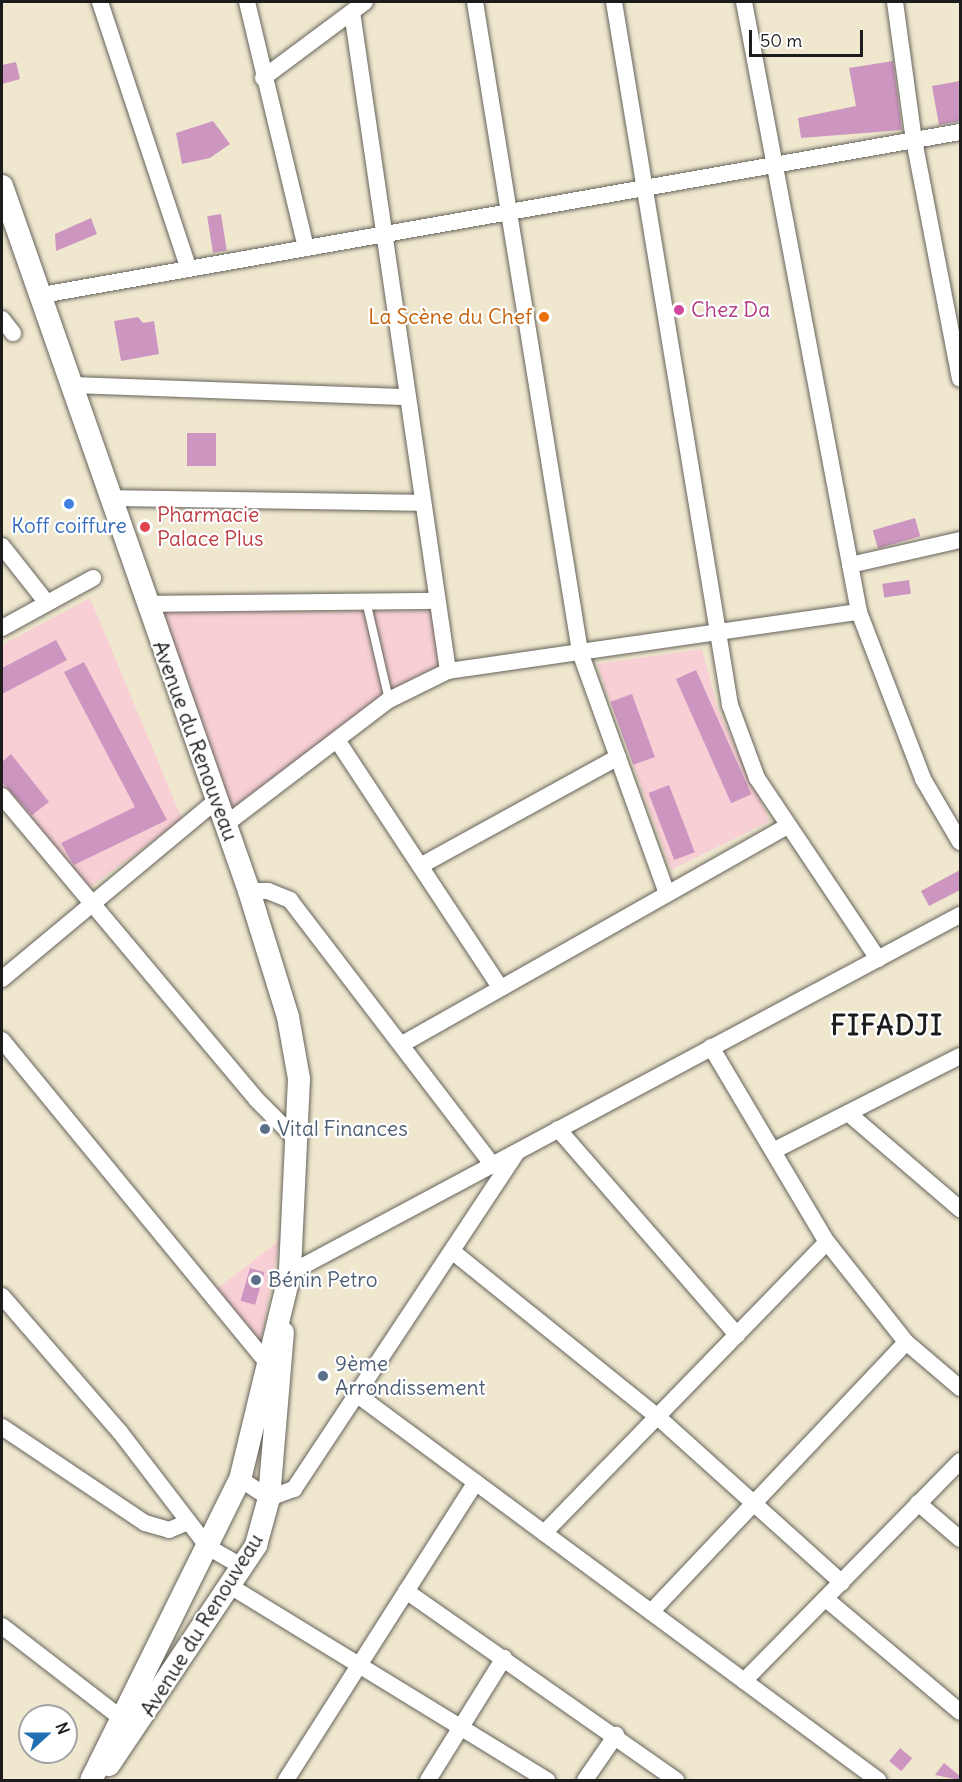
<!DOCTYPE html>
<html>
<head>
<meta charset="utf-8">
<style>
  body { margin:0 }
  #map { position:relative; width:962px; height:1782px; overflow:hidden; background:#efe8cf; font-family:Delius,sans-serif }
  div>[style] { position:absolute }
  .built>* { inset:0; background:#f7cfd4 }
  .building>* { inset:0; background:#cd96c1; transform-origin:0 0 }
  .roads { filter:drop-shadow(0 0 2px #66635b) drop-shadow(0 0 2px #66635b) }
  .lane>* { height:8px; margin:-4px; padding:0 4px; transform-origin:4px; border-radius:4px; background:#fff }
  .street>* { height:16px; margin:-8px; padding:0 8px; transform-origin:8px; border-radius:8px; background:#fff }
  .secondary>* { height:22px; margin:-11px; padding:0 11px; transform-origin:11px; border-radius:11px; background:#fff }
  .dots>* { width:16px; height:16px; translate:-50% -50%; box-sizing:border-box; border:3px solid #fff; border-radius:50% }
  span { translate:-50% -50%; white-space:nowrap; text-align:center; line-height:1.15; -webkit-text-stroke:4.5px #fff; paint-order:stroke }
  .hotel-label { font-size:21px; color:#b23c85 }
  .left { translate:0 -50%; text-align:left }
  .food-label { font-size:21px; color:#c56008 }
  .right { translate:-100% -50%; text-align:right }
  .health-label { font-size:21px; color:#be3a42 }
  .shop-label { font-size:21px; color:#366cbe }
  .street-label { font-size:21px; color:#1c1c1c }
  .service-label { font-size:21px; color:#4e5e75 }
  .district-label { font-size:27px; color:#1c1c1c; font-weight:700; letter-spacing:1.5px }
  .frame { position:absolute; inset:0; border:3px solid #1c1c1c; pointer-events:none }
  .north { position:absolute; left:18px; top:1704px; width:60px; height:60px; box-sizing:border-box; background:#fff; border:2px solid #a4a4a4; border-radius:50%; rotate:69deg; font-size:16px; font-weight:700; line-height:24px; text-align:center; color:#1c1c1c }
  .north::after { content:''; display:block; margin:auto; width:21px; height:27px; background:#1f6fb2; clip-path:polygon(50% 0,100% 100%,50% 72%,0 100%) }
  .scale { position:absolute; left:749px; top:30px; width:114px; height:27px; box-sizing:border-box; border:3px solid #1c1c1c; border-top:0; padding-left:8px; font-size:18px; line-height:21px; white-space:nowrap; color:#1c1c1c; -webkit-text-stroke:4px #fff; paint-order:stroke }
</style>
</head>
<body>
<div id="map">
  <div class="built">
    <i style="clip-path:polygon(90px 598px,182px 819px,85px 891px,2px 786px,2px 645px)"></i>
    <i style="clip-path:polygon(432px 611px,440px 671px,234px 813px,161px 612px)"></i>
    <i style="clip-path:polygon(702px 649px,718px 710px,770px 821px,671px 870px,597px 664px)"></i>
    <i style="clip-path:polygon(280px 1240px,260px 1343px,215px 1290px)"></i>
  </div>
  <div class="building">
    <i style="clip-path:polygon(893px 61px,902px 130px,801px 138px,798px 118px,856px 106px,849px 68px)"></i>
    <i style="clip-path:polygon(16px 62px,20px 79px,2px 84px,2px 65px)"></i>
    <i style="clip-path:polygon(960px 81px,960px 121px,939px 125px,932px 86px)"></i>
    <i style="clip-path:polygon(213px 121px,230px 144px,210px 158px,182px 164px,176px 133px)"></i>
    <i style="left:221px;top:214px;width:37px;height:14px;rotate:81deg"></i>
    <i style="clip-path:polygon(91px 218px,97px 234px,56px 251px,55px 234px)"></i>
    <i style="clip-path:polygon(138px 317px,143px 323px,154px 321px,159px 354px,121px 361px,114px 321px)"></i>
    <i style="left:187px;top:433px;width:29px;height:33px"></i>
    <i style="left:915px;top:518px;width:19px;height:44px;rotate:74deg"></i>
    <i style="left:909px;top:580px;width:14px;height:27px;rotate:82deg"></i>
    <i style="clip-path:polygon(56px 640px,67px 660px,2px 694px,2px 668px)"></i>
    <i style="clip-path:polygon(84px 662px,167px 820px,74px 865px,61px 843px,135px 807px,64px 672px)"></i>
    <i style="left:696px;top:670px;width:136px;height:22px;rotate:66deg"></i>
    <i style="left:632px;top:694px;width:67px;height:23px;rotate:70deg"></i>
    <i style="clip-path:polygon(11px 754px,49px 802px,32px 815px,2px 782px,2px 762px)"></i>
    <i style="left:669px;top:785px;width:72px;height:22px;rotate:69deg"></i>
    <i style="clip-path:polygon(960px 870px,960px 890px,929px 906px,921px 891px)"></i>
    <i style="left:250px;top:1268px;width:15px;height:34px;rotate:16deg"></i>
    <i style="left:900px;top:1748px;width:16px;height:17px;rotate:40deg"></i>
    <i style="clip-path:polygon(944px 1763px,960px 1776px,960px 1780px,935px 1775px)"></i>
  </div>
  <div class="roads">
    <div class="lane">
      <i style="left:366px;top:601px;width:102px;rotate:76.9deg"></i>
    </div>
    <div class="street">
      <i style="left:100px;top:2px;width:281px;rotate:71.6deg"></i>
      <i style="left:247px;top:2px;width:253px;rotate:76.5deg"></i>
      <i style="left:475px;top:2px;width:658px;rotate:80.82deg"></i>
      <i style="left:580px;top:652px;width:256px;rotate:70.2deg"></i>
      <i style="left:614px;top:2px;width:713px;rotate:80.63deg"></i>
      <i style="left:730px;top:705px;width:78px;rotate:69.7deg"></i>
      <i style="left:757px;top:778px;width:218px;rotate:56.2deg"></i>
      <i style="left:744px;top:2px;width:621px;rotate:79.32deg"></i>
      <i style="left:859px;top:612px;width:179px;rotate:69deg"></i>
      <i style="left:923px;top:779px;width:73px;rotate:59.6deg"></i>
      <i style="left:895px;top:2px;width:139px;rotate:82.2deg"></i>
      <i style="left:914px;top:140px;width:243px;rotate:79.1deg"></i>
      <i style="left:352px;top:12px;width:666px;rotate:81.71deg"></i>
      <i style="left:263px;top:78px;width:127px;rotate:-36.7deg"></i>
      <i style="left:42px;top:295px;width:932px;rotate:-10.07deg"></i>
      <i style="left:2px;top:319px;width:18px;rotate:52deg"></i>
      <i style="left:74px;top:385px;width:334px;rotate:2.1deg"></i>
      <i style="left:109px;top:498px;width:314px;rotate:0.9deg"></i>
      <i style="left:2px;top:546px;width:73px;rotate:51.7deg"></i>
      <i style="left:850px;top:565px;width:113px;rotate:-12.8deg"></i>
      <i style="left:146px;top:604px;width:291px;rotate:-0.6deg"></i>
      <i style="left:2px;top:628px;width:104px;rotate:-28.8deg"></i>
      <i style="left:337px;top:740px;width:296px;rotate:56.6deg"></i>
      <i style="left:2px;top:796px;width:395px;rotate:50deg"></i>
      <i style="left:256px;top:1099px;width:59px;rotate:45deg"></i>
      <i style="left:226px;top:824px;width:205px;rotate:-37.3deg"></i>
      <i style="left:389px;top:700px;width:66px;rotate:-26.2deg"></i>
      <i style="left:448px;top:671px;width:415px;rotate:-8.2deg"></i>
      <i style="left:420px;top:866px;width:226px;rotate:-28.8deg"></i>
      <i style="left:249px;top:891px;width:19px"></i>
      <i style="left:268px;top:891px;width:24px;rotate:22deg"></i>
      <i style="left:290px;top:900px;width:332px;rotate:52.6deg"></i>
      <i style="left:2px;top:979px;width:278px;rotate:-39.8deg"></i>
      <i style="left:2px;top:1040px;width:418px;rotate:50.6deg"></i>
      <i style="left:404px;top:1043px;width:439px;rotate:-29.5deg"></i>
      <i style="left:711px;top:1047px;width:227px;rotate:59.3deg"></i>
      <i style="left:827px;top:1242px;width:127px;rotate:51.7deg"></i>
      <i style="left:906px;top:1342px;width:71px;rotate:40.4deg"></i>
      <i style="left:848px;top:1113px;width:148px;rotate:40.6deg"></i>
      <i style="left:558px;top:1129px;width:273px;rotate:49deg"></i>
      <i style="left:773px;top:1151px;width:210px;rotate:-26.9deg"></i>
      <i style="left:452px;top:1251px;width:266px;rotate:38.9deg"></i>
      <i style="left:659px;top:1418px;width:246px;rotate:42deg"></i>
      <i style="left:290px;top:1273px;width:760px;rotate:-28.12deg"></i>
      <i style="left:2px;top:1296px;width:180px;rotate:49.1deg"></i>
      <i style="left:120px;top:1432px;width:145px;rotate:52.6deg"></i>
      <i style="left:208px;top:1547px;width:39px;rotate:30deg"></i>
      <i style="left:359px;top:1396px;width:646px;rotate:36.5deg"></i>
      <i style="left:2px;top:1427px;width:172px;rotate:33.9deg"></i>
      <i style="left:145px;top:1523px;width:25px;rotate:16deg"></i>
      <i style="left:169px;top:1530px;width:21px;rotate:-23deg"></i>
      <i style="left:240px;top:1479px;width:35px;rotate:33deg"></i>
      <i style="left:269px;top:1498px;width:27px;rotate:-20deg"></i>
      <i style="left:294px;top:1489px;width:403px;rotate:-56.5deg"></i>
      <i style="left:918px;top:1503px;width:55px;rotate:40.6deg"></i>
      <i style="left:544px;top:1533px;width:406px;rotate:-45.8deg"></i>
      <i style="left:230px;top:1586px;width:372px;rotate:31.5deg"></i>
      <i style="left:406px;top:1591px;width:330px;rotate:35deg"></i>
      <i style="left:826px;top:1599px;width:175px;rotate:40.1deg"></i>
      <i style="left:651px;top:1612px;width:371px;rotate:-46.6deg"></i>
      <i style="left:2px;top:1626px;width:150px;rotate:37.7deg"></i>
      <i style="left:744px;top:1681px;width:308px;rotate:-45.5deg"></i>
      <i style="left:286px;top:1780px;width:353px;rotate:-57.5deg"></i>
      <i style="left:428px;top:1780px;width:144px;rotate:-58.1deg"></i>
      <i style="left:585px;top:1780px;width:55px;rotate:-55.4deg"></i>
    </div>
    <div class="secondary">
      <i style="left:2px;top:186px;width:747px;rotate:70.69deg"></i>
      <i style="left:249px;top:891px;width:132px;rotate:72.8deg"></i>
      <i style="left:288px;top:1017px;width:63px;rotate:79.9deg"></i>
      <i style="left:299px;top:1079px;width:194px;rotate:92.7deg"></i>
      <i style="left:290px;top:1273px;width:212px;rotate:103.6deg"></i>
      <i style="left:240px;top:1479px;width:336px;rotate:116.3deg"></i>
      <i style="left:109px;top:1765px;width:265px;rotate:-56.2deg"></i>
      <i style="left:256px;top:1545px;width:49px;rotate:-74.5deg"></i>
      <i style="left:269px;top:1498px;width:166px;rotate:-85.2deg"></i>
    </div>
  </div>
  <div class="dots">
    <i style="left:679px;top:310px;background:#d1479c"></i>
    <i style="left:544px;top:317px;background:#e8710a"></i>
    <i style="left:69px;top:504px;background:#3f7fe0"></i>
    <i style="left:145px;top:527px;background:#e0444e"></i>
    <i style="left:265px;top:1129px;background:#5c6f8a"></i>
    <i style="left:256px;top:1280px;background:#5c6f8a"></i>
    <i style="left:323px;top:1376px;background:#5c6f8a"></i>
  </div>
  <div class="hotel-label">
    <span class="left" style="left:691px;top:310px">Chez Da</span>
  </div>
  <div class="food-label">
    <span class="right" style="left:532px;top:317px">La Scène du Chef</span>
  </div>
  <div class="health-label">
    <span class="left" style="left:157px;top:527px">Pharmacie<br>Palace Plus</span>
  </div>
  <div class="shop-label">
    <span style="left:69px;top:526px">Koff coiffure</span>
  </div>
  <div class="street-label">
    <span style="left:195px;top:741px;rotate:70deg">Avenue du Renouveau</span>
    <span style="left:202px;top:1625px;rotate:-58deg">Avenue du Renouveau</span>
  </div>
  <div class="service-label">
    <span class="left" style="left:277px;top:1129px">Vital Finances</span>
    <span class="left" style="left:268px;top:1280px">Bénin Petro</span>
    <span class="left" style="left:335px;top:1376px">9ème<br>Arrondissement</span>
  </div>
  <div class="district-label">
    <span style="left:887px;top:1026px">FIFADJI</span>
  </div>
  <div class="frame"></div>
  <div class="north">N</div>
  <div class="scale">50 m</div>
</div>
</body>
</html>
